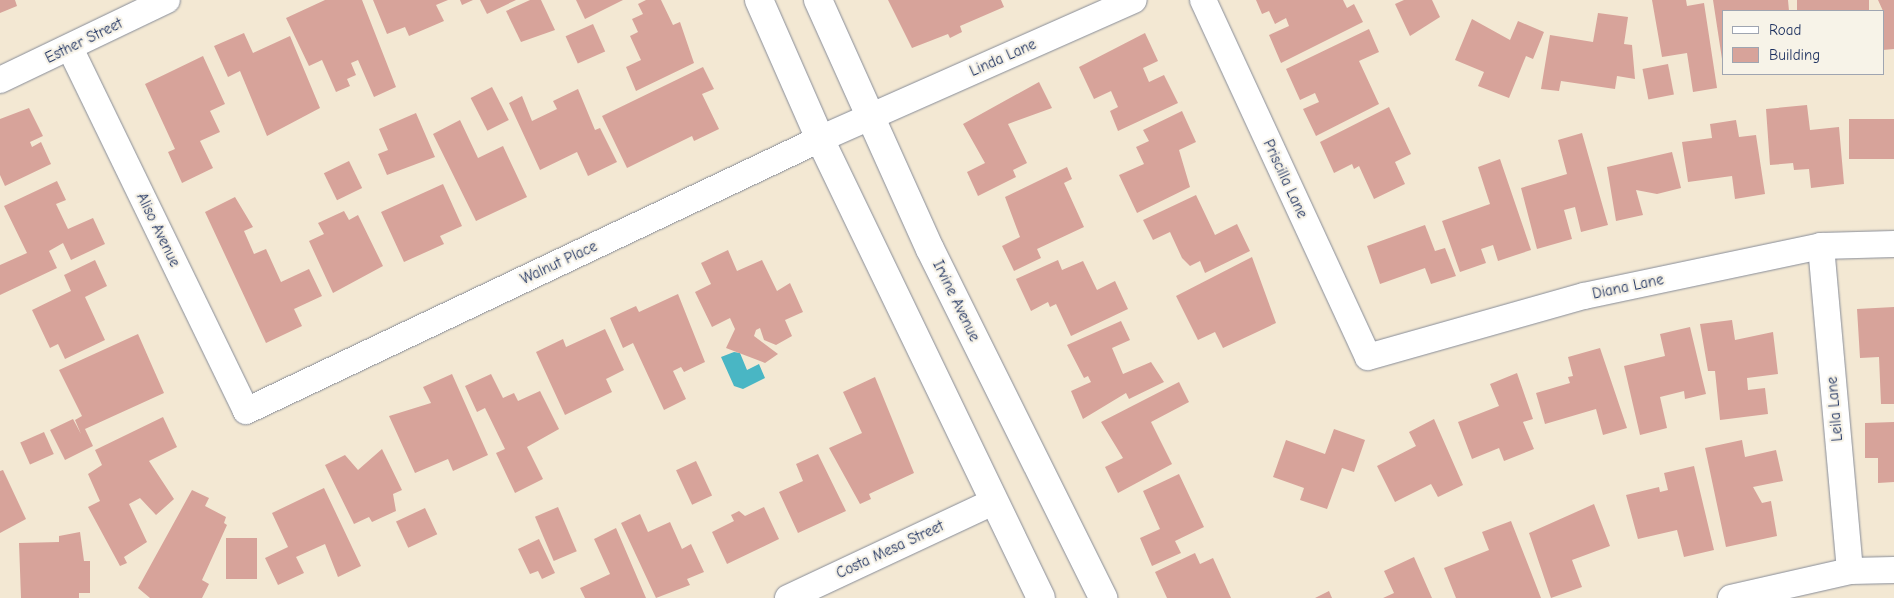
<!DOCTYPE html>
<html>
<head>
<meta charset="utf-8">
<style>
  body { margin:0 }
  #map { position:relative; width:1894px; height:598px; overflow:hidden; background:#f3e8d3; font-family:"Comic Neue",sans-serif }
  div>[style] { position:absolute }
  .water>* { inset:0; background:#49b6c4 }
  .building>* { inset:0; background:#d7a39a; transform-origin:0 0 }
  .roads { filter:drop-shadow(0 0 1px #878c98) drop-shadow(0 0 1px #878c98) }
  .street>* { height:26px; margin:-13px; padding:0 13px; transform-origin:13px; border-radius:13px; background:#fff }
  .secondary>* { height:28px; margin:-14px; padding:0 14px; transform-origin:14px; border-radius:14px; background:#fff }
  span { translate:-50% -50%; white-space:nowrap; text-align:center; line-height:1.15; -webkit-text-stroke:4.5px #f7f3e8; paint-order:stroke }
  .street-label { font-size:15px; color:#1b2f5e }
  .legend { position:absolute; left:1722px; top:10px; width:162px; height:65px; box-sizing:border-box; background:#f7f3e8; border:1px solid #9fa5b1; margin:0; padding:6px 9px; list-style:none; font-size:15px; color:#1b2f5e }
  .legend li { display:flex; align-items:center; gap:10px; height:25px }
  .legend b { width:25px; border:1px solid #9fa5b1 }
</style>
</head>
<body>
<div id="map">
  <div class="water">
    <i style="clip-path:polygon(734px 352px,740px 353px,747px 370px,759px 364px,765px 378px,743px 389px,734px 386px,721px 357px)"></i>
  </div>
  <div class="building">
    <i style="clip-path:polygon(0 0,15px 0,17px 6px,0 13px)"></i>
    <i style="clip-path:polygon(325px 0,362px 0,396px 87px,374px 97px,358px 60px,351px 63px,356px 75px,347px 79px,350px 86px,336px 92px,322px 60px,309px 66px,286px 18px)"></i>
    <i style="clip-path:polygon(373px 0,448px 0,436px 5px,444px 21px,409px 36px,405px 27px,387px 34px)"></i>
    <i style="clip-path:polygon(460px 0,473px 0,462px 5px)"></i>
    <i style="clip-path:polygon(480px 0,516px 0,487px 14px)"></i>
    <i style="clip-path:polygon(530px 0,541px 0,555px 30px,521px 42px,506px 11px)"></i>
    <i style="clip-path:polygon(576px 0,623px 0,585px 19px)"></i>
    <i style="clip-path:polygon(646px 0,661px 0,673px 25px,680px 22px,694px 63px,636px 91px,626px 67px,641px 60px,630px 36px,638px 32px,632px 19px,643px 14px,638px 4px)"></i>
    <i style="clip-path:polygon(888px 0,1001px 0,1004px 7px,960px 26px,962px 32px,950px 38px,948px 34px,912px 48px)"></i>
    <i style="clip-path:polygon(1256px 0,1343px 0,1347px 8px,1354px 4px,1363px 22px,1281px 63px,1269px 35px,1289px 26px,1286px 18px,1275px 24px,1269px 11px,1262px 14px)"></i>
    <i style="clip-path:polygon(1404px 0,1432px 0,1440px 17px,1410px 36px,1395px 4px)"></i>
    <i style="clip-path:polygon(1652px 0,1686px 0,1687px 6px,1704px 3px,1717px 88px,1693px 92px,1687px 53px,1662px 57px)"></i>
    <i style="clip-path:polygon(1713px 0,1788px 0,1789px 11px,1723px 11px,1722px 59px)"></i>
    <i style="left:1797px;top:0;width:72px;height:11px"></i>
    <i style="clip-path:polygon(1878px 0,1894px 0,1894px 49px,1883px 50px,1883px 11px)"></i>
    <i style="clip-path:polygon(1598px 13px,1628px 17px,1624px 44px,1632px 45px,1635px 79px,1617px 76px,1615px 89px,1561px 81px,1559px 91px,1541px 89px,1550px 35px,1593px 42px)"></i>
    <i style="clip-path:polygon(1472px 19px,1510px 40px,1518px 21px,1544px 32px,1533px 59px,1526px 56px,1509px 98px,1478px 86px,1484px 72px,1455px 60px)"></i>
    <i style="left:593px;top:24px;width:30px;height:30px;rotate:66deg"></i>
    <i style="clip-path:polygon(1369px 29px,1379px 52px,1359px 61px,1379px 104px,1316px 136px,1303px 109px,1319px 102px,1315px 93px,1300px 100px,1286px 69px)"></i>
    <i style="clip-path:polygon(244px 33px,253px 53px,290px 36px,320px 108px,267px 136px,240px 71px,228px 77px,214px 46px)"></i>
    <i style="clip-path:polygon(1145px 33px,1158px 61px,1143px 68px,1149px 82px,1164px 75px,1178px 103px,1118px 131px,1110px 111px,1118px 107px,1111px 91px,1094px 99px,1079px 67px)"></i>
    <i style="clip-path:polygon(203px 56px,225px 104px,210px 111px,220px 132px,200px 141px,213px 168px,182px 183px,168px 152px,175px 149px,145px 84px)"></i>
    <i style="left:1668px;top:64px;width:31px;height:26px;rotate:79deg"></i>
    <i style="clip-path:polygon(703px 67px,714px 89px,702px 94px,719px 129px,694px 141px,692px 136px,627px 168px,602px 116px)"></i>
    <i style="clip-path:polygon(1039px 82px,1052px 108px,1008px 124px,1027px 163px,1013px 170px,1016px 177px,978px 196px,967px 172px,985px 163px,963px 124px)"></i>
    <i style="left:492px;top:87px;width:37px;height:24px;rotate:63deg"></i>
    <i style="clip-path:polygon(578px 89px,595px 130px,600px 128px,617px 162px,588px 176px,577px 152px,540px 170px,509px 103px,522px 96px,532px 121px,557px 109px,553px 101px)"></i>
    <i style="clip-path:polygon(1807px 105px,1810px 130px,1839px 127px,1844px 184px,1811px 188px,1809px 169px,1794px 170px,1793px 163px,1770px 165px,1766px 109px)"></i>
    <i style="clip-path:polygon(1389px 107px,1411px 154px,1395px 162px,1405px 184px,1374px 199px,1359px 166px,1354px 169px,1352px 164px,1334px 173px,1320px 142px)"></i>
    <i style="clip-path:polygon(29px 108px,43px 136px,30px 142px,32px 147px,41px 142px,51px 164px,5px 186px,0 175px,0 119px)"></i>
    <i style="clip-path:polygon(1182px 111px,1196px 142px,1179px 150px,1190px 187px,1137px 213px,1119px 175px,1144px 164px,1136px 147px,1149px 141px,1143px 130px)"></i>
    <i style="clip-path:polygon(416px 113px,435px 157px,387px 175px,378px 154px,388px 150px,379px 129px)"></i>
    <i style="left:1894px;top:119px;width:40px;height:45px;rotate:90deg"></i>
    <i style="clip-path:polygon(460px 120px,478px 158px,503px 146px,527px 197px,476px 221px,433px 134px)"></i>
    <i style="clip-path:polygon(1736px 120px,1739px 137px,1756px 135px,1765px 194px,1735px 199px,1732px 176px,1688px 182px,1682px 142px,1712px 138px,1710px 124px)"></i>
    <i style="clip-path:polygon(1582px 133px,1608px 225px,1581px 232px,1575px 207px,1564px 210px,1572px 239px,1537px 249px,1521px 188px,1567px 174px,1558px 140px)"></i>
    <i style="clip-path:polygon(1672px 152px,1681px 188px,1657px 194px,1636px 190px,1643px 215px,1616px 221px,1607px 167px)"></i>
    <i style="clip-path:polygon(1500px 159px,1531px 250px,1498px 261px,1493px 245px,1481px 249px,1486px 263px,1460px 272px,1442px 221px,1490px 204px,1478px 167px)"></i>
    <i style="left:349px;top:161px;width:30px;height:28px;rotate:64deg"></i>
    <i style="clip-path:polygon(1067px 167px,1072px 179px,1064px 183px,1084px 227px,1037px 249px,1041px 258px,1014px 271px,1002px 246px,1020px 237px,1005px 197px)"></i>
    <i style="clip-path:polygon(57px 181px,66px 200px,56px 204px,68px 229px,93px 218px,105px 244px,71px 260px,63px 243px,49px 251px,57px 268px,0 295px,0 265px,27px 253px,4px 206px)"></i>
    <i style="clip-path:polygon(443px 184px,462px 226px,440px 236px,444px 244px,404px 262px,381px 212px)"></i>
    <i style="clip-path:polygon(1196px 195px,1215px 235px,1237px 224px,1250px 251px,1205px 273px,1200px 261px,1190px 266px,1182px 258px,1170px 232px,1153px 240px,1143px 220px)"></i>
    <i style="clip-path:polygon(235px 197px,253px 227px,244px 231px,254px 254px,266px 249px,281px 282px,309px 269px,322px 296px,294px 309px,302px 326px,266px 343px,205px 212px)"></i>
    <i style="clip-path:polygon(344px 211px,349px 220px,358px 215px,383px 266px,333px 293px,309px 241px,324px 234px,318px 223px)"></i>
    <i style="clip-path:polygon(1425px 225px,1435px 251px,1445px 248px,1456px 276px,1431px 284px,1425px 268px,1380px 284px,1367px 246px)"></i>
    <i style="clip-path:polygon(728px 250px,737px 271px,762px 260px,777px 291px,790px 283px,803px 312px,785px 320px,792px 336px,776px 345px,764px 340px,760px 328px,756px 330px,754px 336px,778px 354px,765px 363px,726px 348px,735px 329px,730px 318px,712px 327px,695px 292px,711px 284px,701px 263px)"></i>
    <i style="clip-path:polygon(1252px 257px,1276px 323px,1223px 348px,1215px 332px,1198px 340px,1176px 296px)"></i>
    <i style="clip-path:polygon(95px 260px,107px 286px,85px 297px,105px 340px,65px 359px,58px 344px,50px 348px,32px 310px,71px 291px,64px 275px)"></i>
    <i style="clip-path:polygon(1058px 260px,1062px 270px,1083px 261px,1097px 290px,1115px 281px,1128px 309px,1071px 336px,1056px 304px,1050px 307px,1048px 302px,1031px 311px,1016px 279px)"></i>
    <i style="clip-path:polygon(678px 294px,705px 362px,684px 372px,681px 367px,673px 371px,686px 399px,664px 410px,633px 343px,623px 348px,610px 318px,636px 306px,639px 312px)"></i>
    <i style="clip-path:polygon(1894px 307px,1894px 404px,1881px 404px,1879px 357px,1860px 358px,1857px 309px)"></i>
    <i style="clip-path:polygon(1732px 320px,1735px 340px,1773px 332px,1778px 374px,1747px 378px,1748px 390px,1765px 388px,1768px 414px,1720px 420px,1715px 371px,1708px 371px,1700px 324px)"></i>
    <i style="clip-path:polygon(1121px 321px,1130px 340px,1112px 348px,1123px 374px,1151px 362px,1164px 382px,1129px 399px,1126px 393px,1083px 419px,1071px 391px,1091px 382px,1088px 376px,1084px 378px,1067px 345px)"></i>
    <i style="clip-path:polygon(1690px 327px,1706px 394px,1685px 399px,1684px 391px,1660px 397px,1667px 428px,1640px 435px,1624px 366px,1665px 356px,1660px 334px)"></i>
    <i style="clip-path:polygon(605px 329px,624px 370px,606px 379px,612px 392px,565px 415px,536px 352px,563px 339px,566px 347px)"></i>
    <i style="clip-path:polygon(138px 334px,164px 393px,85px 429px,93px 446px,65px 460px,50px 430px,73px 419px,81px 434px,75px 420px,82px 416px,59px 370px)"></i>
    <i style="clip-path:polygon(1600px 348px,1627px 428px,1603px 435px,1596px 409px,1545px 424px,1536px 393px,1570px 383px,1568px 377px,1573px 376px,1568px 357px)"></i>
    <i style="clip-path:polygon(1517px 373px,1533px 419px,1523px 422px,1534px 449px,1504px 461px,1499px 448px,1472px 459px,1458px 422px,1499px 406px,1490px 384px)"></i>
    <i style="clip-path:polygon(452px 374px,488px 455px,453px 471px,448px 459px,415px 473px,389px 416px,431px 403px,423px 387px)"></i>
    <i style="clip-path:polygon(491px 374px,503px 398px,514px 393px,518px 401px,540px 391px,559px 429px,527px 447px,543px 479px,515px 493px,496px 453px,505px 449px,485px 408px,477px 412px,465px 386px)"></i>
    <i style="clip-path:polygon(875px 377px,914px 473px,869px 494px,871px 499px,860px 504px,829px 448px,862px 433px,843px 392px)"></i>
    <i style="clip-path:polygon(1179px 382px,1189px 402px,1151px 422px,1172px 464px,1118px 493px,1105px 467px,1123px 458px,1101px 422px)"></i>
    <i style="clip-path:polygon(163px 417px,177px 447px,149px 461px,174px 499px,156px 515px,140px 498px,129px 504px,147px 542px,124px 557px,127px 563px,120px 566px,88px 507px,100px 501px,88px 474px,102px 465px,95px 450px)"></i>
    <i style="clip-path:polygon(1434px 419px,1463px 485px,1438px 497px,1431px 484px,1395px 502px,1377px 466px,1416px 446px,1409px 432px)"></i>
    <i style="clip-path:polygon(1894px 422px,1894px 482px,1878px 483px,1878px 458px,1865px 458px,1865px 423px)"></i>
    <i style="clip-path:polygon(1334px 429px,1365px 440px,1354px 472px,1342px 468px,1327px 509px,1300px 500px,1304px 488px,1273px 477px,1286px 440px,1325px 454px)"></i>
    <i style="left:44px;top:432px;width:24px;height:26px;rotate:66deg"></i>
    <i style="clip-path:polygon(1742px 440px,1745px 457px,1776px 450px,1783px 481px,1753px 487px,1762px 503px,1771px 501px,1777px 536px,1726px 547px,1705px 448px)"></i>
    <i style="clip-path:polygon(382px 449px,402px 490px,393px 494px,396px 511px,372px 522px,369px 517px,354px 524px,325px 465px,345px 455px,358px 470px)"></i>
    <i style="clip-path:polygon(818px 454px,846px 511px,798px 533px,779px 492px,803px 481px,796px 464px)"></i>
    <i style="left:696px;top:461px;width:38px;height:22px;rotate:65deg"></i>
    <i style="clip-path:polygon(1694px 466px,1714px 550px,1684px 557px,1677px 530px,1638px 539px,1626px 495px,1659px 487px,1660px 492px,1668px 490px,1664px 473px)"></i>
    <i style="clip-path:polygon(3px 470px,26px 519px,0 533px,0 471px)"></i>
    <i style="clip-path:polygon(1179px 474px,1204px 527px,1175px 541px,1181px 553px,1152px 566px,1140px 538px,1160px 529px,1143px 491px)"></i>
    <i style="clip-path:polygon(324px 488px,361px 566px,338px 577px,325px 544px,296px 557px,304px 573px,278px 585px,265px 558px,288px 547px,272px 513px)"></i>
    <i style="clip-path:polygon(192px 490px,209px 498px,205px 506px,226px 517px,224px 523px,227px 525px,202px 580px,209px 584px,202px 598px,150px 598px,138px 588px)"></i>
    <i style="clip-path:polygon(1594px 504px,1610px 546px,1572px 560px,1582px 587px,1551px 598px,1529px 533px)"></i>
    <i style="left:558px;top:507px;width:48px;height:25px;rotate:67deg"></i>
    <i style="clip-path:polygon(764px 507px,779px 539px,727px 564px,712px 532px,734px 521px,731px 515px,739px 511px,745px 516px)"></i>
    <i style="left:425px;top:508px;width:29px;height:32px;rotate:65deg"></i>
    <i style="clip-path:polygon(640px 514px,648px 532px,670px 522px,682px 549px,691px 544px,704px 572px,687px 579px,690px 585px,656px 598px,621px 523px)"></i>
    <i style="clip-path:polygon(1511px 521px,1541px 598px,1456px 598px,1444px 568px,1489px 550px,1482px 532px)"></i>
    <i style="clip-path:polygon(616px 528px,646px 598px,585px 598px,580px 588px,610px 574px,594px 539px)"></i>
    <i style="clip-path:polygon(80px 532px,84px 561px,90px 561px,90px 593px,79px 593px,79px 598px,21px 598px,19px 543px,59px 542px,59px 536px)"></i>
    <i style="left:257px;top:538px;width:41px;height:31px;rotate:90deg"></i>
    <i style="clip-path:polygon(539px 539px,555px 573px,542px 579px,538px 571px,530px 574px,518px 549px)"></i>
    <i style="clip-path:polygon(1195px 553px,1200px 564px,1213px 558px,1231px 598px,1167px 598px,1155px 572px)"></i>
    <i style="clip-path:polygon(1414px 557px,1432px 598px,1383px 598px,1394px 593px,1384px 571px)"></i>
    <i style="clip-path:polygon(1329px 591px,1332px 598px,1315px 598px)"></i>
  </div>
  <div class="roads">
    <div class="street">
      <i style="left:1203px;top:0;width:393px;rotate:65.2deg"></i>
      <i style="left:1368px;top:357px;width:224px;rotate:-15.8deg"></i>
      <i style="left:1584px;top:296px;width:242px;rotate:-11.9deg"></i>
      <i style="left:1821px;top:246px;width:73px;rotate:-1.6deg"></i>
      <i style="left:70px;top:48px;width:403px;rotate:64.1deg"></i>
      <i style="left:246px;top:411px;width:635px;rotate:-25.35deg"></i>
      <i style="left:820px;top:139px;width:343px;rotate:-23.9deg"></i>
      <i style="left:0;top:80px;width:185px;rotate:-25.6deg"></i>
      <i style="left:1821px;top:246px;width:326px;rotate:84.9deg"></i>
      <i style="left:788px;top:598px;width:226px;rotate:-25.1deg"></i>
      <i style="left:1731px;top:598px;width:122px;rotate:-12.8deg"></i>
      <i style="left:1850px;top:571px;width:44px;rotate:-1.3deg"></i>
    </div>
    <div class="secondary">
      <i style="left:759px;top:0;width:152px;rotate:66.3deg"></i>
      <i style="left:820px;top:139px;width:509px;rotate:64.29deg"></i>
      <i style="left:818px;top:0;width:273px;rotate:65.8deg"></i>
      <i style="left:930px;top:249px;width:390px;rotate:63.6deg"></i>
    </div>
  </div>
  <div class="street-label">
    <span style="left:84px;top:41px;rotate:-26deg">Esther Street</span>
    <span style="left:1003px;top:58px;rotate:-24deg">Linda Lane</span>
    <span style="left:1285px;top:179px;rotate:65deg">Priscilla Lane</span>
    <span style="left:158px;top:230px;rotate:64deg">Aliso Avenue</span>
    <span style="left:559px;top:263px;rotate:-25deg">Walnut Place</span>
    <span style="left:1628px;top:287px;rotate:-12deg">Diana Lane</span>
    <span style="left:956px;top:301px;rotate:64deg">Irvine Avenue</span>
    <span style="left:1835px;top:409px;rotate:-95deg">Leila Lane</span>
    <span style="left:890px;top:550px;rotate:-25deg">Costa Mesa Street</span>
  </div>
  <ul class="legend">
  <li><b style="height:6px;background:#fff"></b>Road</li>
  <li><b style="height:14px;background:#d7a39a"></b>Building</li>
  </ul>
</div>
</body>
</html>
